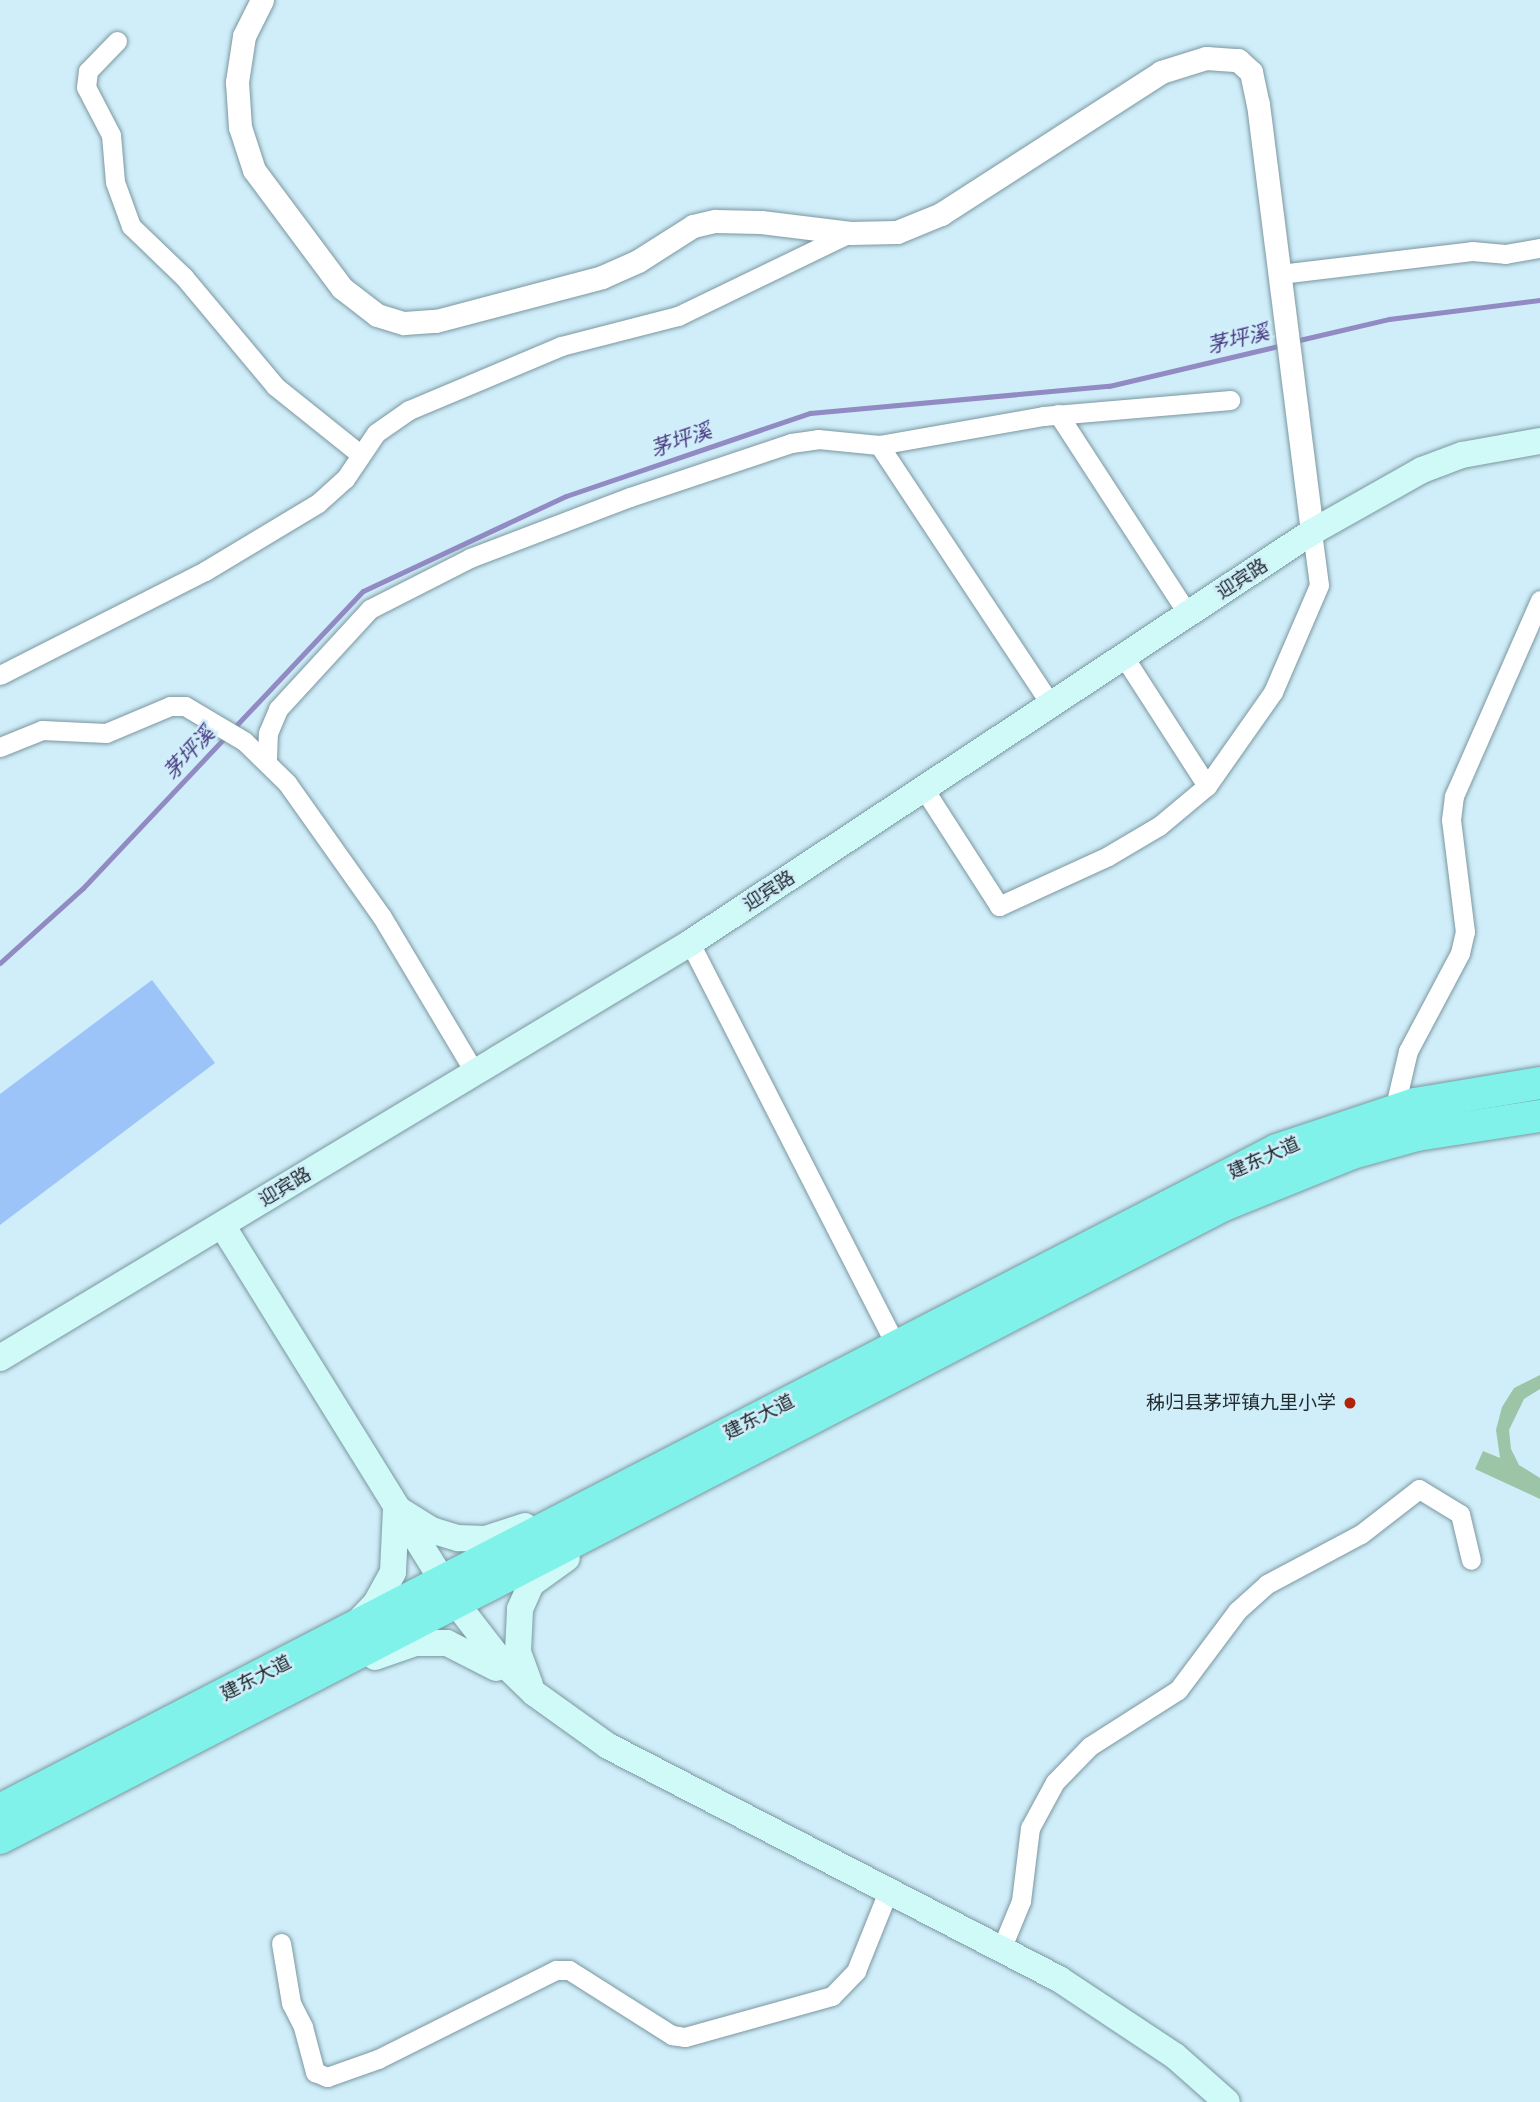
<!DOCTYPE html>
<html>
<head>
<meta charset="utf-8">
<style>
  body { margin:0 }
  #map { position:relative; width:1540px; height:2102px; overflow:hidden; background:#d0eef9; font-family:Arial,"Noto Sans SC",sans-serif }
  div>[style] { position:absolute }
  .green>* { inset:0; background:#9cc5a8 }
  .stream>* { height:5px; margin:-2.5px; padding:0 2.5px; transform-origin:2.5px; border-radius:2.5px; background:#918ac3 }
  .building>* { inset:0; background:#9dc4f8 }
  .roads { filter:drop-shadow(0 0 2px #7b97a1) drop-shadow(0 0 2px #7b97a1) }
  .minor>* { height:19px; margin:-9.5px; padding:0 9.5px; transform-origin:9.5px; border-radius:9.5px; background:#fff }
  .tertiary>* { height:23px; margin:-11.5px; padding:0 11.5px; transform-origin:11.5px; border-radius:11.5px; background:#fff }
  .secondary>* { height:26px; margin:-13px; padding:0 13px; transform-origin:13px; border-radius:13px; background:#cffaf7 }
  .trunk>* { height:32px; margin:-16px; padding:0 16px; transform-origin:16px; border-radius:16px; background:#80f2ea }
  .dots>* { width:19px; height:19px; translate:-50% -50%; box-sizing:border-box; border:4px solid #d0eef9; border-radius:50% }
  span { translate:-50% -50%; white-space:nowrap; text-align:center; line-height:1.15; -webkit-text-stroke:5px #d0eef9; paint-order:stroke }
  .street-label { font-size:19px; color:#212c30 }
  .poi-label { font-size:19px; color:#212c30 }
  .right { translate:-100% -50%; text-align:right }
  .water-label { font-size:21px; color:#4a3b83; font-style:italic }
</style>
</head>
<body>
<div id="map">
  <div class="green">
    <i style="clip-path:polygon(1540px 1375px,1540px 1389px,1524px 1399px,1509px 1430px,1511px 1449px,1519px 1465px,1540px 1478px,1540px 1499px,1475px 1469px,1483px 1451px,1500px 1458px,1496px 1430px,1502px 1407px,1514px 1388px)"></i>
  </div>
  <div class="stream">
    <i style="left:1295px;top:341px;width:97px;rotate:-13.2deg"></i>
    <i style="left:1389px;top:319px;width:152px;rotate:-7.2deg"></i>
    <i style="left:0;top:963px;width:112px;rotate:-42.1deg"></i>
    <i style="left:83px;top:888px;width:408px;rotate:-46.7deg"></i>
    <i style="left:363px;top:591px;width:224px;rotate:-25.1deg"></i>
    <i style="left:566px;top:496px;width:258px;rotate:-18.8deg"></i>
    <i style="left:810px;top:413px;width:300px;rotate:-5.2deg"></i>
    <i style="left:1109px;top:386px;width:178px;rotate:-13.3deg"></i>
  </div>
  <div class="building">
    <i style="clip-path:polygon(152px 980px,215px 1063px,0 1225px,0 1094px)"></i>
  </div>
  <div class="roads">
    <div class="minor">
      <i style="left:117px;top:41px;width:42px;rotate:134deg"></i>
      <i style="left:88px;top:71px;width:16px;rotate:97deg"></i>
      <i style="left:86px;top:87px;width:54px;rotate:62.5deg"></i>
      <i style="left:111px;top:135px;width:47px;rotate:85.1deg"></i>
      <i style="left:115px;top:182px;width:47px;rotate:70deg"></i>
      <i style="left:131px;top:226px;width:74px;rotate:43.9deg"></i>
      <i style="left:184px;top:277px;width:142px;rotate:50.1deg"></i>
      <i style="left:275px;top:386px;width:109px;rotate:38.7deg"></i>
      <i style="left:1280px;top:274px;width:193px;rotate:-6.8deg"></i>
      <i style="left:1472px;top:251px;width:33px;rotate:5deg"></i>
      <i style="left:1505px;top:254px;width:36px;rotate:-10deg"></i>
      <i style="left:1058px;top:414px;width:239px;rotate:57deg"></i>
      <i style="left:879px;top:445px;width:312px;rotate:56.5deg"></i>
      <i style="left:1124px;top:657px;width:153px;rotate:57.2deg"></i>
      <i style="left:0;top:675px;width:230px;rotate:-26.9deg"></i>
      <i style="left:205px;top:571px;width:132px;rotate:-31deg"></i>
      <i style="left:318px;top:503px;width:36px;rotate:-42deg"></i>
      <i style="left:345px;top:479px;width:55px;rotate:-56deg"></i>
      <i style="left:376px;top:433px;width:40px;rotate:-34.9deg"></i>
      <i style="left:409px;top:410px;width:165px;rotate:-22.8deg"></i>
      <i style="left:561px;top:346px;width:121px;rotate:-14.4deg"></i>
      <i style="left:678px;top:316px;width:191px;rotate:-25.8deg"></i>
      <i style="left:0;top:747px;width:45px;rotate:-22deg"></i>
      <i style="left:42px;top:730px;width:64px;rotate:2.7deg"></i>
      <i style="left:106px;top:733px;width:69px;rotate:-22.9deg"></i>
      <i style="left:170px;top:706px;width:15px"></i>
      <i style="left:185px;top:706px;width:69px;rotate:30.7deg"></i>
      <i style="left:244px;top:741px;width:60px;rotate:44.3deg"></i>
      <i style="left:287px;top:783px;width:164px;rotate:54.7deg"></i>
      <i style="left:382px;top:917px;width:182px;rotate:59.2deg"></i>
      <i style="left:267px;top:759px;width:26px;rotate:-88deg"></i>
      <i style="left:268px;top:733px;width:26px;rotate:-67deg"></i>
      <i style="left:278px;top:709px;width:136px;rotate:-47.4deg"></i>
      <i style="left:370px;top:609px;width:112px;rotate:-27deg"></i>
      <i style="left:470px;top:558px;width:171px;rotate:-20.9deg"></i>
      <i style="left:630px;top:497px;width:170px;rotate:-18.5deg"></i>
      <i style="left:791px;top:443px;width:27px;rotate:-8deg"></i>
      <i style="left:818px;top:439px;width:61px;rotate:5.6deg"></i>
      <i style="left:879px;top:445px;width:167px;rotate:-10deg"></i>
      <i style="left:1043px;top:416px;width:188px;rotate:-4.9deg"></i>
      <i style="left:924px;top:789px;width:139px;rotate:57.3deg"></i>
      <i style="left:999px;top:906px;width:120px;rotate:-24.6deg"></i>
      <i style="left:1108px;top:856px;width:59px;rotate:-30.5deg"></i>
      <i style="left:1159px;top:826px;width:62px;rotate:-39.8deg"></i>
      <i style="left:1207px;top:786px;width:115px;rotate:-54.9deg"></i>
      <i style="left:1273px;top:692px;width:116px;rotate:-66.7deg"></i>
      <i style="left:1319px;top:585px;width:53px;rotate:-97.5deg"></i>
      <i style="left:690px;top:943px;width:463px;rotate:62.9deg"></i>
      <i style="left:1392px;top:1119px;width:70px;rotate:-76.8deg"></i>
      <i style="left:1408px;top:1051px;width:111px;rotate:-62deg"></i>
      <i style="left:1460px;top:953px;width:22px;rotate:-77deg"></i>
      <i style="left:1465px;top:932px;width:113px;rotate:-97.1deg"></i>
      <i style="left:1451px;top:820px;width:24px;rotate:-83deg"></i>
      <i style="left:1454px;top:796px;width:214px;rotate:-66.3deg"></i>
      <i style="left:281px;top:1943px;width:61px;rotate:80.5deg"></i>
      <i style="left:291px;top:2003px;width:27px;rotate:63deg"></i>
      <i style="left:303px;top:2027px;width:47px;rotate:75.1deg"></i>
      <i style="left:315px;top:2072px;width:13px;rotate:23deg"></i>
      <i style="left:327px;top:2077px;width:54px;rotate:-19.4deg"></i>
      <i style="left:378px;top:2059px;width:199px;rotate:-26.6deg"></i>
      <i style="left:556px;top:1970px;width:13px"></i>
      <i style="left:569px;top:1970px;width:122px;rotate:32.3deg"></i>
      <i style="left:672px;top:2035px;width:13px;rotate:9deg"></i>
      <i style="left:685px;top:2037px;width:153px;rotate:-15.6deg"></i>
      <i style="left:832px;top:1996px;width:35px;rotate:-46deg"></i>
      <i style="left:856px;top:1971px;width:88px;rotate:-68.1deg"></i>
      <i style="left:1002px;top:1947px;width:50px;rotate:-67.6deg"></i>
      <i style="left:1021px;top:1901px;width:74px;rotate:-83deg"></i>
      <i style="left:1030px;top:1828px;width:52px;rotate:-61.5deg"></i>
      <i style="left:1055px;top:1782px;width:50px;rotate:-45.8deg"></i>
      <i style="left:1090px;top:1746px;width:104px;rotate:-32.5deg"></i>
      <i style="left:1178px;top:1690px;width:99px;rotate:-53.2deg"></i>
      <i style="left:1237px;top:1611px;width:40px;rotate:-42deg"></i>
      <i style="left:1267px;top:1584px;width:106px;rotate:-28deg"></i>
      <i style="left:1361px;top:1534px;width:73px;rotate:-37.8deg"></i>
      <i style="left:1419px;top:1489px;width:48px;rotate:31.4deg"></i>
      <i style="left:1460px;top:1514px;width:47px;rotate:76.6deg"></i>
    </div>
    <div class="tertiary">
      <i style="left:262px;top:0;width:40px;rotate:116.6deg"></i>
      <i style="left:244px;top:36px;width:47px;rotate:98.7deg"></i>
      <i style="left:237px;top:82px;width:45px;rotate:86.2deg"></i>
      <i style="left:240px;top:127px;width:45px;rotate:72deg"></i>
      <i style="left:254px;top:170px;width:147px;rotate:53.3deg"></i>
      <i style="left:342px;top:288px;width:44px;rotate:37.6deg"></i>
      <i style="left:377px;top:315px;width:28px;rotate:17deg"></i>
      <i style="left:404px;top:323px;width:32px;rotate:-4deg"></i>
      <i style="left:436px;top:321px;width:172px;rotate:-14.8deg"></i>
      <i style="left:602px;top:277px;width:39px;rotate:-24deg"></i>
      <i style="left:638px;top:261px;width:65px;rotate:-32.5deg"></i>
      <i style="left:693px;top:226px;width:23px;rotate:-13deg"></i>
      <i style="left:715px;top:221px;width:46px;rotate:1.2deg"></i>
      <i style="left:761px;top:222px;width:90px;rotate:7deg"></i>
      <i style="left:850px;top:233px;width:47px;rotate:-1.2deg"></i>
      <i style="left:897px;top:232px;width:48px;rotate:-22.2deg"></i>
      <i style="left:941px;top:214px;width:262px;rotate:-32.8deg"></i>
      <i style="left:1161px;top:72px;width:47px;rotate:-17.3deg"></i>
      <i style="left:1206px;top:58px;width:32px;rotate:4deg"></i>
      <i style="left:1238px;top:60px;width:18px;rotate:43deg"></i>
      <i style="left:1251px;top:72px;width:33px;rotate:78deg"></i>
      <i style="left:1258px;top:104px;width:431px;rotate:82.8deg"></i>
    </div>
    <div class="secondary">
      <i style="left:222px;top:1225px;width:445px;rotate:58.2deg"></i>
      <i style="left:456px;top:1603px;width:73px;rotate:52.2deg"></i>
      <i style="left:501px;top:1661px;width:46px;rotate:44.1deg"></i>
      <i style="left:534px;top:1693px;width:91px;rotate:35.6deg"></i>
      <i style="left:608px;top:1746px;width:508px;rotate:27.32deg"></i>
      <i style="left:1059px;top:1979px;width:139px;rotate:33.6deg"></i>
      <i style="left:1175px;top:2056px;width:69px;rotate:41.5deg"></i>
      <i style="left:0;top:1358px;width:805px;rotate:-31.02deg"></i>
      <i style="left:690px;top:943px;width:746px;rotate:-33.46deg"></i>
      <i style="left:1312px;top:532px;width:126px;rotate:-29.4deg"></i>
      <i style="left:1422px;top:470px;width:43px;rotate:-20.6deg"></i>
      <i style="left:1462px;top:455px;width:79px;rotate:-10.2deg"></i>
      <i style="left:401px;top:1511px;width:36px;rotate:32deg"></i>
      <i style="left:431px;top:1530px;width:28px;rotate:17deg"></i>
      <i style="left:458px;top:1538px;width:27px;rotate:2deg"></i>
      <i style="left:485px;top:1539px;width:42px;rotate:-18deg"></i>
      <i style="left:357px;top:1623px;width:28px;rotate:-46deg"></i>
      <i style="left:376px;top:1603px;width:35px;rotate:-61deg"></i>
      <i style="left:393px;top:1572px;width:63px;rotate:-87.3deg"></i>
      <i style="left:375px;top:1657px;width:42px;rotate:-19.3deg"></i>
      <i style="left:415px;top:1643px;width:32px"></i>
      <i style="left:447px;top:1643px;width:55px;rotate:27deg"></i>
      <i style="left:530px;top:1685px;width:35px;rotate:-110deg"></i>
      <i style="left:518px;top:1652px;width:43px;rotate:-87.3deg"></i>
      <i style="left:520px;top:1609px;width:27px;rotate:-66deg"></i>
      <i style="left:531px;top:1584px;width:44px;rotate:-35.8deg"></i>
    </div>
    <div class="trunk">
      <i style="left:0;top:1810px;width:1437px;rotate:-27.33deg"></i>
      <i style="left:1277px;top:1150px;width:145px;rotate:-18.4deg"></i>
      <i style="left:1415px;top:1104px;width:127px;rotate:-9.5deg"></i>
      <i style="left:0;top:1838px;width:1378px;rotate:-27.35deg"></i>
      <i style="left:1224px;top:1205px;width:138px;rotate:-22.1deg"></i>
      <i style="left:1352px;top:1153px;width:67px;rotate:-15.5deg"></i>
      <i style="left:1417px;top:1135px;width:124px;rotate:-8.8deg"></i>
    </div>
  </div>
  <div class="dots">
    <i style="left:1350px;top:1403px;background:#b02308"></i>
  </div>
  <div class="street-label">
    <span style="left:1242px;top:579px;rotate:-33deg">迎宾路</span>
    <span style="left:769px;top:891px;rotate:-33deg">迎宾路</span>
    <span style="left:1264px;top:1158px;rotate:-24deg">建东大道</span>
    <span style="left:285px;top:1187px;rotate:-31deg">迎宾路</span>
    <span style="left:759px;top:1417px;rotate:-27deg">建东大道</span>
    <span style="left:256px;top:1678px;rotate:-27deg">建东大道</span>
  </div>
  <div class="poi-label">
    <span class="right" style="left:1336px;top:1403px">秭归县茅坪镇九里小学</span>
  </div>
  <div class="water-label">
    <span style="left:1238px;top:339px;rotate:-14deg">茅坪溪</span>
    <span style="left:681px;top:440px;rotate:-19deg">茅坪溪</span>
    <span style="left:189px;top:753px;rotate:-47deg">茅坪溪</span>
  </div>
</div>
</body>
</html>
